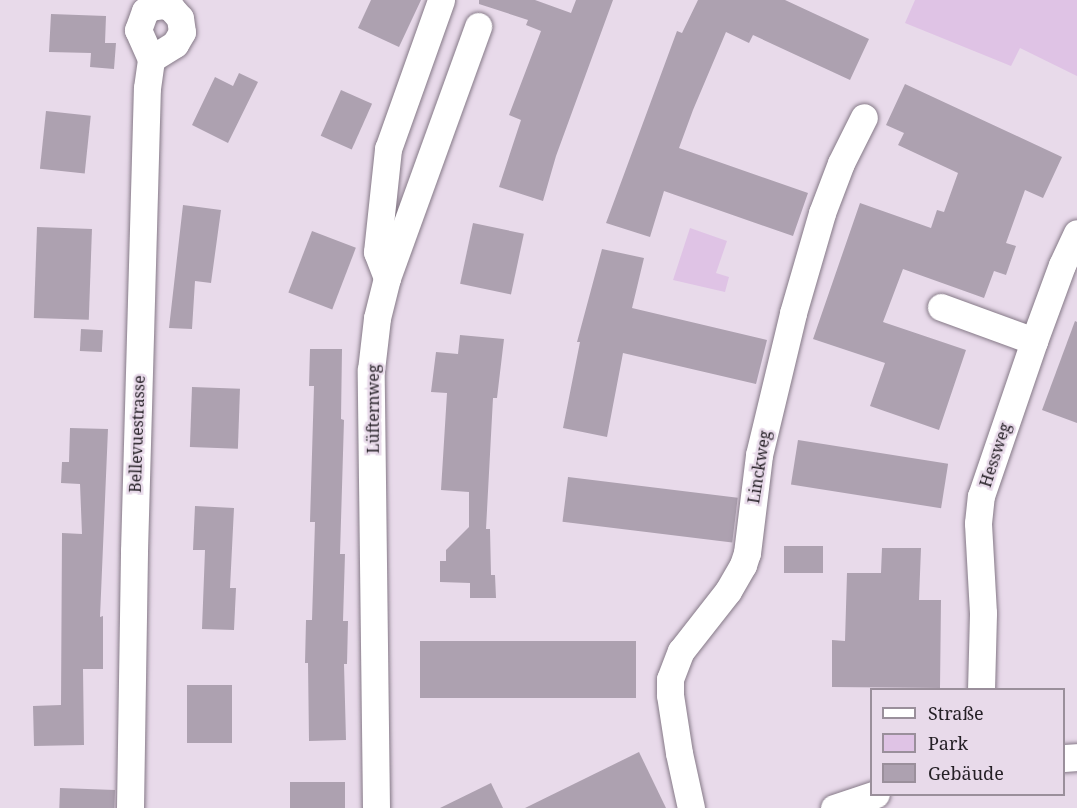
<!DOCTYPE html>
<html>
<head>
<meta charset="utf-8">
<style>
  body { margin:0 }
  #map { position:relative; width:1077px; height:808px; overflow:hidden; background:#e8daea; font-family:"Noto Serif",serif }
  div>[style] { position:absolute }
  .green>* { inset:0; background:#dfc3e5 }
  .building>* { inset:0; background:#ada1b0; transform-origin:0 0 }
  .roads { filter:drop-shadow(0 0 2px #857987) drop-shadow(0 0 2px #857987) }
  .minor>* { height:27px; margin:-13.5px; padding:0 13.5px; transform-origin:13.5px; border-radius:13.5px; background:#fff }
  span { translate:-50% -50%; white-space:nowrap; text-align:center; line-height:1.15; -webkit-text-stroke:5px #e8daea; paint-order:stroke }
  .street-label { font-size:16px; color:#241f25 }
  .legend { position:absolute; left:870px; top:688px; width:195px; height:108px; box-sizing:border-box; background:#e8daea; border:2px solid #9a8f9b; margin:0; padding:8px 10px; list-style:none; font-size:18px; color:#241f25 }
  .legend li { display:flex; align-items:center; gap:12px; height:30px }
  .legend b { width:30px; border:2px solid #9a8f9b }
</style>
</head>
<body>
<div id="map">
  <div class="green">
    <i style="clip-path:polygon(915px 0,1077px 0,1077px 76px,1020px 48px,1011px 66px,905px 23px)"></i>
    <i style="clip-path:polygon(690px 228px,727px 241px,716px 273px,729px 277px,725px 292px,673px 280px)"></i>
  </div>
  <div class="building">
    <i style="clip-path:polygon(371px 0,421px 0,399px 47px,358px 28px)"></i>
    <i style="clip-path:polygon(479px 0,535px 0,571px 13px,576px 0,613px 0,556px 156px,543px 201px,499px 187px,521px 120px,509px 115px,541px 31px,526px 25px,528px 20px,479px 4px)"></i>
    <i style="clip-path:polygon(698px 0,785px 0,869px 39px,850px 80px,753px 35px,749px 43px,726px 32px,693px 110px,679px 148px,808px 193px,793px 236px,664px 191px,650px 237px,606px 223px,677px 31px,682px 33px)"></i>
    <i style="clip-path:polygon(51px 14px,106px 16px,105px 43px,116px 43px,114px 69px,90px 67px,91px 53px,49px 52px)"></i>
    <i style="clip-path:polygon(239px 73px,258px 82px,228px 143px,192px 125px,215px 77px,233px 86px)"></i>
    <i style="clip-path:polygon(905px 84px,1062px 157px,1043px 198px,1025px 190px,1006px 243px,1016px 246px,1006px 275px,994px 271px,984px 298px,903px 269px,883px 322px,966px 350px,939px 430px,870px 406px,885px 363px,813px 339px,860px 203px,931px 228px,937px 210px,944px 212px,958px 173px,898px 145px,904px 133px,886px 125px)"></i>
    <i style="left:341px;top:90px;width:34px;height:50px;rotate:24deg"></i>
    <i style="left:46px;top:111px;width:45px;height:58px;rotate:6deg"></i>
    <i style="clip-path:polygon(183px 205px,221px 210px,211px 283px,195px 281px,192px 329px,169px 328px)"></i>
    <i style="left:473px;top:223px;width:52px;height:62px;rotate:12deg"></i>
    <i style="left:37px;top:227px;width:55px;height:91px;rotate:2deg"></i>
    <i style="left:312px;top:231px;width:47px;height:66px;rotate:21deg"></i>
    <i style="clip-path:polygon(602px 249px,644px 258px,632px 308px,767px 340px,756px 384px,623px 353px,607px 437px,563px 428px,580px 342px,577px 342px)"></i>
    <i style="clip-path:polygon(1075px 321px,1077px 322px,1077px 423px,1042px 410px)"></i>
    <i style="left:81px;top:329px;width:22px;height:22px;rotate:3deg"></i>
    <i style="clip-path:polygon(460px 335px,504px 339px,497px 398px,493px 398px,486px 529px,490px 529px,491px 575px,495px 575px,496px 598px,470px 598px,470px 583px,440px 582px,440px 561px,446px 561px,446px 550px,469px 527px,469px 492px,441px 490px,447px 393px,431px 392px,436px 352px,458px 354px)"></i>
    <i style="clip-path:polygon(310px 349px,342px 349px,341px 419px,344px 420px,340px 554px,345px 554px,343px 621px,348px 621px,347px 664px,344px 664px,346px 740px,309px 741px,308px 663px,305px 663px,306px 620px,312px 620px,315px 522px,310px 522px,314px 386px,309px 386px)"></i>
    <i style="left:192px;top:387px;width:48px;height:60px;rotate:2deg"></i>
    <i style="clip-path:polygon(70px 428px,108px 429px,100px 617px,103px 616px,103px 669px,83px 669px,84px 745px,34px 746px,33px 706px,61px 705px,62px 533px,82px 534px,80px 484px,61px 483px,62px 462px,69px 462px)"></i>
    <i style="left:798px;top:440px;width:152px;height:45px;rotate:9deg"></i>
    <i style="left:568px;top:477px;width:171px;height:45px;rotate:7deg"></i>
    <i style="clip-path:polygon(195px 506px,234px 508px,230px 588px,236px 588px,234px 630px,202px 629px,205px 550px,193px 550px)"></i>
    <i style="left:784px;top:546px;width:39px;height:27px"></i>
    <i style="clip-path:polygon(882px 548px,921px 548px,919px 600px,941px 600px,940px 688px,832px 687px,832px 640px,845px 641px,847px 573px,881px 573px)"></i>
    <i style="left:636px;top:641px;width:57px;height:216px;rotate:90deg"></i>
    <i style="left:187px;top:685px;width:45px;height:58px"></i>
    <i style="clip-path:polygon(639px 752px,666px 808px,525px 808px)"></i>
    <i style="left:290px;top:782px;width:55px;height:26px"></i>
    <i style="clip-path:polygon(491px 783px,503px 808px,440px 808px)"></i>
    <i style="left:60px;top:788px;width:55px;height:20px;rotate:2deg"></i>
  </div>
  <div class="roads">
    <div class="minor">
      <i style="left:387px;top:278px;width:28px;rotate:-111deg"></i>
      <i style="left:377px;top:252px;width:104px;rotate:-83.9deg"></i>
      <i style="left:388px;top:149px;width:158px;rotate:-70.4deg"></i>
      <i style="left:941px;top:307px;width:99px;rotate:20.1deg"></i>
      <i style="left:981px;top:690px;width:77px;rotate:-88.5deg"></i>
      <i style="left:983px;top:613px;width:90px;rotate:-93.2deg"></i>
      <i style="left:978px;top:523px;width:27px;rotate:-84deg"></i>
      <i style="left:981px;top:496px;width:164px;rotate:-71.1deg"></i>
      <i style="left:1034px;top:341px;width:81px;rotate:-69.8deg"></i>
      <i style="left:1062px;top:265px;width:35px;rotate:-65deg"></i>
      <i style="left:1064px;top:758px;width:13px;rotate:-4deg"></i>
      <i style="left:130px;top:808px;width:257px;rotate:-89.1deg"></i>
      <i style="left:134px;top:551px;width:463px;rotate:-88.4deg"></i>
      <i style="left:147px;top:88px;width:29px;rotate:-82deg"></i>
      <i style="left:151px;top:59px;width:32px;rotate:-114deg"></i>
      <i style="left:138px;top:30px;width:20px;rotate:-70deg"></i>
      <i style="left:145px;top:11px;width:7px;rotate:-34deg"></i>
      <i style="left:151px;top:7px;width:13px;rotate:-9deg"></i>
      <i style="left:164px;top:5px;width:8px;rotate:23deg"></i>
      <i style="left:171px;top:8px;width:13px;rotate:48deg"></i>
      <i style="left:180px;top:18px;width:14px;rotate:82deg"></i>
      <i style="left:182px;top:32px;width:14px;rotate:120deg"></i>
      <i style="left:175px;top:44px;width:28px;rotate:148deg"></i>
      <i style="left:376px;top:808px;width:438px;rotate:-90.7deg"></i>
      <i style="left:371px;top:370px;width:52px;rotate:-83.4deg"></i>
      <i style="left:377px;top:318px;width:41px;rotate:-76deg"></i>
      <i style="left:387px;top:278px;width:268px;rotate:-70.1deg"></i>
      <i style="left:691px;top:808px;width:56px;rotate:-102.3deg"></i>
      <i style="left:679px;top:753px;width:59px;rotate:-98.8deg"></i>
      <i style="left:670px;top:695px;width:16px;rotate:-90deg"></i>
      <i style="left:670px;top:679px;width:30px;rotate:-69deg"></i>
      <i style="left:681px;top:651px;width:76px;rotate:-51.9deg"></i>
      <i style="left:728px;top:591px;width:30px;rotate:-60deg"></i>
      <i style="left:743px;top:565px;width:13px;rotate:-72deg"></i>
      <i style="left:747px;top:553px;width:99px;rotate:-83deg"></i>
      <i style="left:759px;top:455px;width:146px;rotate:-76.5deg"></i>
      <i style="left:793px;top:313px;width:104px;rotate:-73.8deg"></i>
      <i style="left:822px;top:213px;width:53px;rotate:-69.2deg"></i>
      <i style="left:841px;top:163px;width:51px;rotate:-63.4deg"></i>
      <i style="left:834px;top:808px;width:44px;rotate:-18.4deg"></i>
    </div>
  </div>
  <div class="street-label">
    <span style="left:373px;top:409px;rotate:-90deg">Lüfternweg</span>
    <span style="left:137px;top:434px;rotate:-88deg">Bellevuestrasse</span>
    <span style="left:995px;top:455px;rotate:-72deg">Hessweg</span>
    <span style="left:759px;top:467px;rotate:-81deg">Linckweg</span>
  </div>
  <ul class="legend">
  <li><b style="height:8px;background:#fff"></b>Straße</li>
  <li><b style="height:16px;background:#dfc3e5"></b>Park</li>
  <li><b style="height:16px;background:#ada1b0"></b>Gebäude</li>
  </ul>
</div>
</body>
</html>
